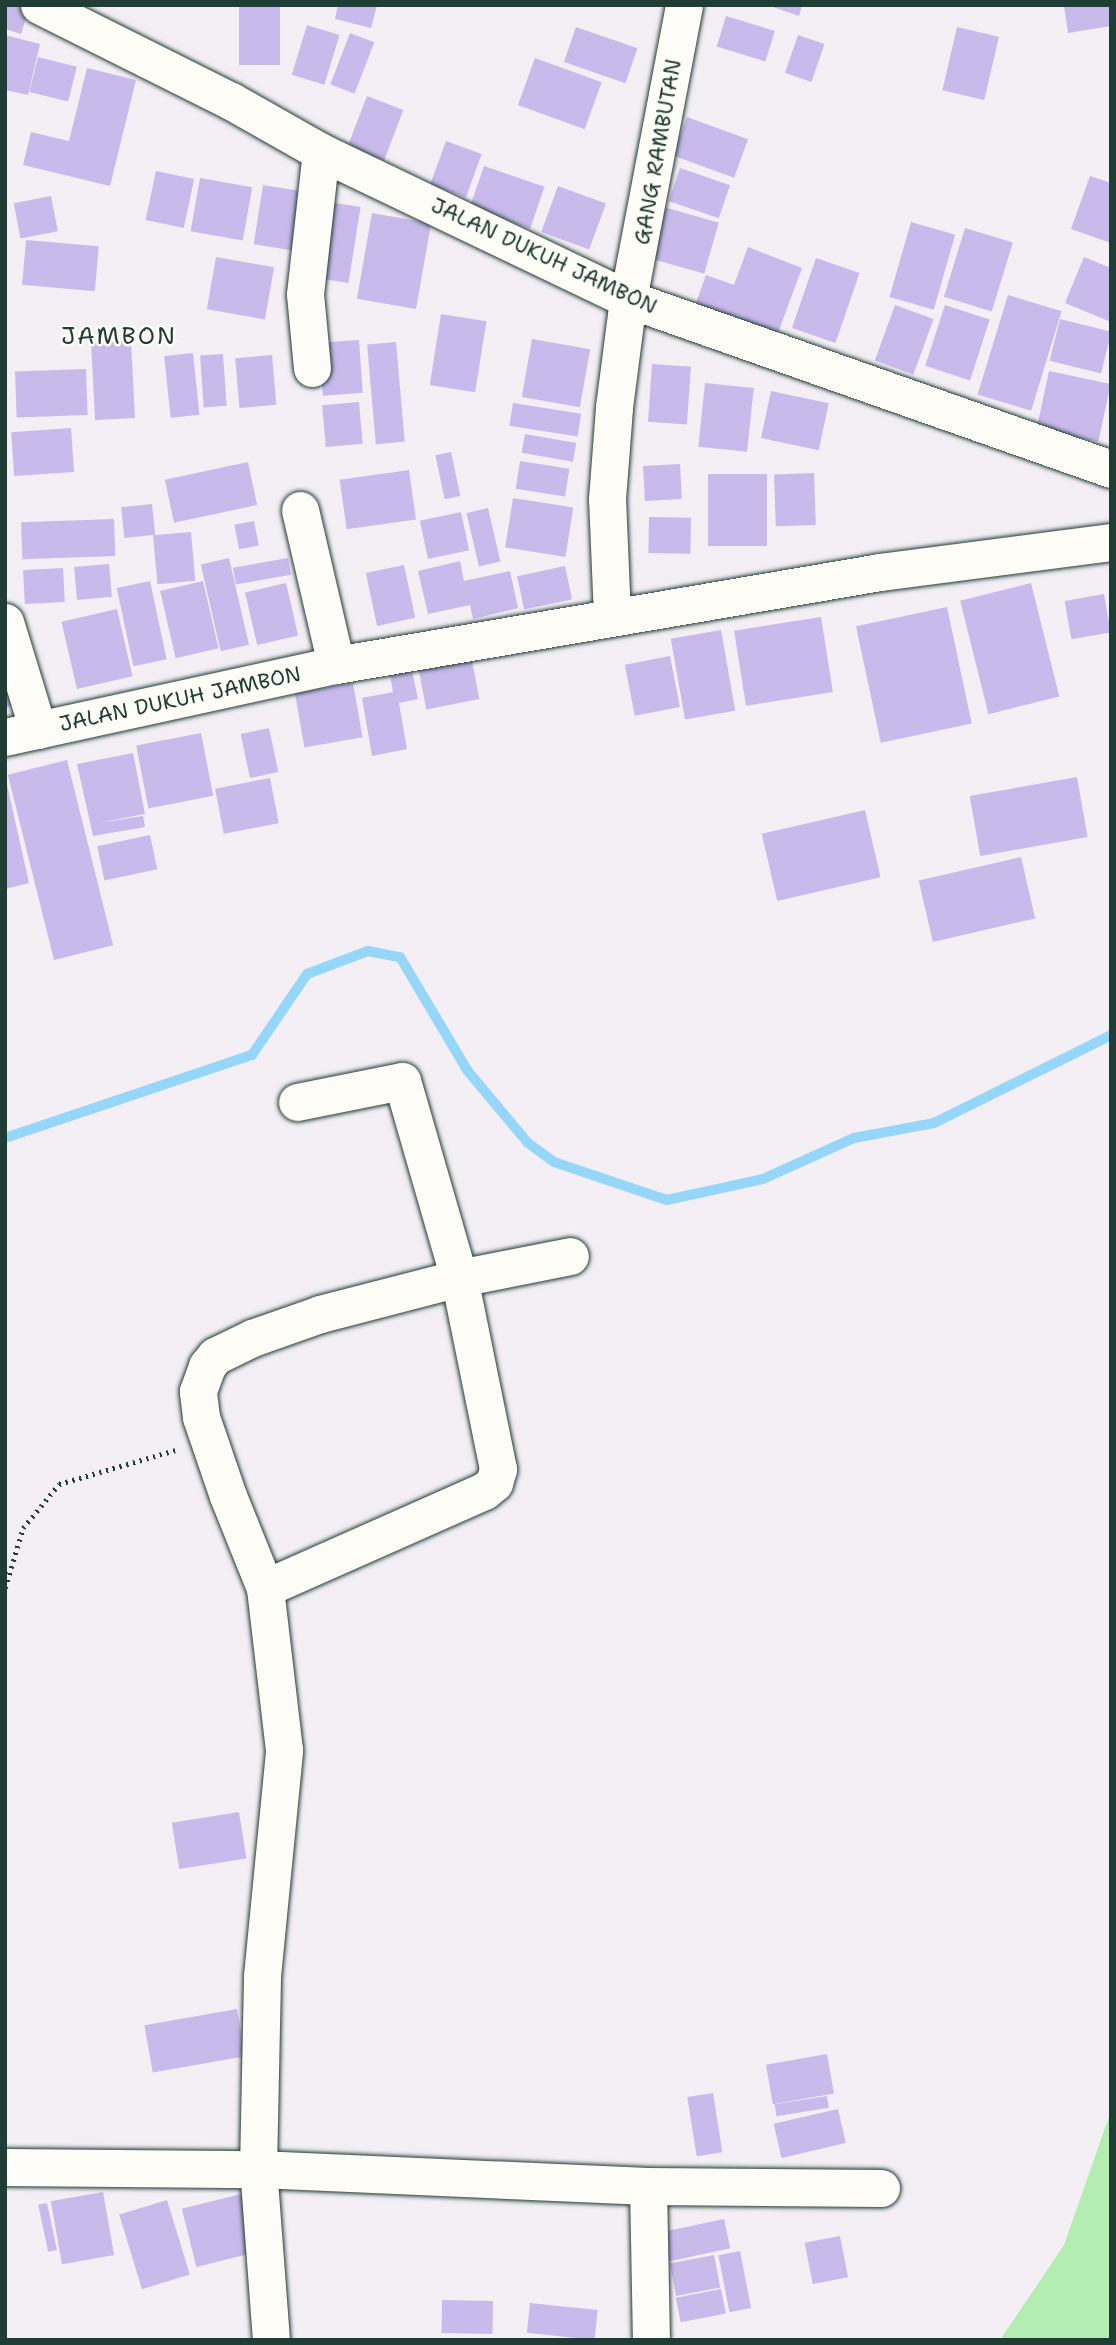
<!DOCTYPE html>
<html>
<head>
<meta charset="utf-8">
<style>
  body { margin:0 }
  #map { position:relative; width:1116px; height:2345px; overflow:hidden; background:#f3eff5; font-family:"Shantell Sans",sans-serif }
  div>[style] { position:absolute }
  .green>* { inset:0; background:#b4edb1 }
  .stream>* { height:10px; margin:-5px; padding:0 5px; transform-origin:5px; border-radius:5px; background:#96d6f8 }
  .building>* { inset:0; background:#c9baec; transform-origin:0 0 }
  .path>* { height:4.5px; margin-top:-2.25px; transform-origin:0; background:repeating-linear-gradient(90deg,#1f3d34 0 2px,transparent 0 7px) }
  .roads { filter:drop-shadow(0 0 2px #1f3d34) drop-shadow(0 0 2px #1f3d34) }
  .minor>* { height:37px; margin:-18.5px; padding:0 18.5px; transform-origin:18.5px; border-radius:18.5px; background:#fdfcf7 }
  span { translate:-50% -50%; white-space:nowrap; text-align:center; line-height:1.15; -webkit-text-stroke:5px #fdfcf7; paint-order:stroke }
  .street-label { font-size:21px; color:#1f3d34 }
  .quarter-label { font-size:24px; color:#1f3d34; letter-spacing:2px }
  .frame { position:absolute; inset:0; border:7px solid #1f3d34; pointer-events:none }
</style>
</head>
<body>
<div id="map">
  <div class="green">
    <i style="clip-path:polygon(1111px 2111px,1111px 2340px,1000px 2340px,1064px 2245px)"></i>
  </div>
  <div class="stream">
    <i style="left:5px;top:1138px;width:261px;rotate:-18.6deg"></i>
    <i style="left:252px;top:1055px;width:98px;rotate:-55.8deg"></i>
    <i style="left:307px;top:974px;width:65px;rotate:-20.7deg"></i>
    <i style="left:368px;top:951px;width:33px;rotate:11deg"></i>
    <i style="left:400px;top:957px;width:131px;rotate:59.3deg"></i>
    <i style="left:467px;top:1070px;width:95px;rotate:50.1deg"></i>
    <i style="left:528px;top:1143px;width:32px;rotate:36deg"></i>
    <i style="left:554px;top:1162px;width:119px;rotate:18.6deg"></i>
    <i style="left:667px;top:1200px;width:98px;rotate:-12.3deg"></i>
    <i style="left:763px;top:1179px;width:100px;rotate:-24.3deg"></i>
    <i style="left:854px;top:1138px;width:81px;rotate:-10.6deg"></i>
    <i style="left:934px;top:1123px;width:198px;rotate:-26.4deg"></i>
  </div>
  <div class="building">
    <i style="clip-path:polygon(5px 5px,30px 5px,21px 34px,5px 29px)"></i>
    <i style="left:239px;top:5px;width:41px;height:60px"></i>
    <i style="clip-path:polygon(338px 5px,377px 5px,371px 28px,335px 19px)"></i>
    <i style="clip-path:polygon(767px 5px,802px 5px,799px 16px)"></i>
    <i style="clip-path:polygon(1111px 5px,1111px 26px,1068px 33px,1064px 6px)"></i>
    <i style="left:726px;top:16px;width:51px;height:32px;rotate:17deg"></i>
    <i style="left:307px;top:25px;width:34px;height:52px;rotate:17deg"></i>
    <i style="left:576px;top:27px;width:65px;height:37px;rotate:19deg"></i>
    <i style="left:957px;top:27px;width:43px;height:65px;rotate:13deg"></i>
    <i style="left:350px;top:33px;width:26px;height:55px;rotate:21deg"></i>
    <i style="clip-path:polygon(5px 35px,40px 44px,28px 95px,5px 90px)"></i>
    <i style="left:798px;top:35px;width:28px;height:40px;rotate:19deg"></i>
    <i style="left:38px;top:57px;width:40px;height:36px;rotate:14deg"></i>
    <i style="left:535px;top:58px;width:71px;height:50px;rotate:20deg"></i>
    <i style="clip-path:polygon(87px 68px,136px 80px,110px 186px,23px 165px,31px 132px,69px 141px)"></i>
    <i style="left:367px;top:96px;width:39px;height:54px;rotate:21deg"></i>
    <i style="left:687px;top:117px;width:65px;height:41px;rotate:20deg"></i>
    <i style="left:446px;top:141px;width:38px;height:46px;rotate:20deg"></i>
    <i style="left:484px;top:166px;width:64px;height:44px;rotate:19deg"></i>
    <i style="left:680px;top:168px;width:53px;height:35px;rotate:19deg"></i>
    <i style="left:156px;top:171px;width:39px;height:50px;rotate:12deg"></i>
    <i style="clip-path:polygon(1090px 176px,1111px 183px,1111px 243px,1071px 229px)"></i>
    <i style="left:200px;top:178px;width:53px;height:54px;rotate:10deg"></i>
    <i style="left:263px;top:185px;width:44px;height:60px;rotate:9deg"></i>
    <i style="left:558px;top:186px;width:51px;height:49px;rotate:20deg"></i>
    <i style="left:51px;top:196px;width:36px;height:38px;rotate:79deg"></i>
    <i style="left:323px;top:201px;width:38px;height:77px;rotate:9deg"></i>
    <i style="left:664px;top:207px;width:57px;height:53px;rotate:16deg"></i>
    <i style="left:372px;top:213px;width:60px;height:87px;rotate:10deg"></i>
    <i style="left:911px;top:222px;width:46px;height:78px;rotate:16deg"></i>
    <i style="left:965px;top:228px;width:50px;height:72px;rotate:17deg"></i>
    <i style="left:26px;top:240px;width:73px;height:45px;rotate:5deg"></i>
    <i style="clip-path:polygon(748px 247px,802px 268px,778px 333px,696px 303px,706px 275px,734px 285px)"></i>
    <i style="left:216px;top:257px;width:59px;height:53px;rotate:10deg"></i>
    <i style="clip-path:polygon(1084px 257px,1111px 268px,1111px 322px,1065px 303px)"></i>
    <i style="left:816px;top:258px;width:46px;height:74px;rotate:19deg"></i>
    <i style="left:1008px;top:295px;width:56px;height:104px;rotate:17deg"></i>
    <i style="left:895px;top:305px;width:41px;height:59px;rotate:20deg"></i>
    <i style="left:945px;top:305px;width:47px;height:64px;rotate:18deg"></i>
    <i style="left:441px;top:314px;width:46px;height:72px;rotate:9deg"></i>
    <i style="left:1060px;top:319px;width:53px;height:43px;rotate:14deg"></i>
    <i style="left:532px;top:339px;width:59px;height:59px;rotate:10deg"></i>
    <i style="left:359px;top:340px;width:53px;height:40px;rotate:86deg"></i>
    <i style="left:131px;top:341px;width:77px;height:40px;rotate:87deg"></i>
    <i style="left:396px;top:342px;width:100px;height:29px;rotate:85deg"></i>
    <i style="left:193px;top:353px;width:62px;height:29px;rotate:84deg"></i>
    <i style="left:223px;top:354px;width:52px;height:23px;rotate:86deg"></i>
    <i style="left:272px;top:355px;width:50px;height:37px;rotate:85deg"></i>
    <i style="left:652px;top:364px;width:39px;height:58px;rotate:4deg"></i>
    <i style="left:86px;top:369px;width:46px;height:71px;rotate:88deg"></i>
    <i style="left:1049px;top:371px;width:63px;height:59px;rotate:12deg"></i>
    <i style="left:705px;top:383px;width:49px;height:64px;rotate:6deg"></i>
    <i style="left:771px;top:391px;width:59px;height:48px;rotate:12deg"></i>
    <i style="left:359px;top:402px;width:42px;height:37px;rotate:85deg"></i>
    <i style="left:513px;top:403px;width:69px;height:23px;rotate:9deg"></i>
    <i style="left:71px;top:428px;width:44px;height:60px;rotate:86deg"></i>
    <i style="left:525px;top:434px;width:52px;height:19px;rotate:10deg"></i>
    <i style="left:451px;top:452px;width:45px;height:16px;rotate:78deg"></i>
    <i style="left:520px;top:461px;width:50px;height:28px;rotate:9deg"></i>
    <i style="left:248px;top:462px;width:44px;height:85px;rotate:78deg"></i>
    <i style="left:680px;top:464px;width:35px;height:37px;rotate:87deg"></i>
    <i style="left:409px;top:470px;width:50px;height:70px;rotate:82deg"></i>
    <i style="left:814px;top:473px;width:52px;height:40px;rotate:88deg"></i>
    <i style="left:708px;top:474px;width:59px;height:72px"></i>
    <i style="left:513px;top:498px;width:61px;height:50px;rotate:9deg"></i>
    <i style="left:152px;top:504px;width:31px;height:31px;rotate:84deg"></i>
    <i style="left:488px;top:508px;width:55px;height:22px;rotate:77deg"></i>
    <i style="left:461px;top:512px;width:39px;height:42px;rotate:78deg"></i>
    <i style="left:649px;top:517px;width:42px;height:36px;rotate:1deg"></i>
    <i style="left:114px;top:519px;width:37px;height:93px;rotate:88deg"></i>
    <i style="left:254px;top:521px;width:25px;height:20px;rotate:79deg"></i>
    <i style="left:191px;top:532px;width:49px;height:38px;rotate:85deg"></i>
    <i style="left:229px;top:558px;width:89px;height:29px;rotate:77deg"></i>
    <i style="left:288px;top:558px;width:17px;height:56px;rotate:80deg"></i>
    <i style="clip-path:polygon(460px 561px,464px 581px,510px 571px,518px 608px,473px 619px,470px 605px,428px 614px,418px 571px)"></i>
    <i style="left:109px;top:564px;width:33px;height:35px;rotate:85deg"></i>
    <i style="left:404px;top:565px;width:54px;height:39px;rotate:78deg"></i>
    <i style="left:565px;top:566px;width:34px;height:49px;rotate:78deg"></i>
    <i style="left:63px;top:568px;width:34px;height:40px;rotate:87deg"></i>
    <i style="left:150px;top:581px;width:80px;height:34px;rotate:78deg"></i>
    <i style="left:203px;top:581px;width:69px;height:44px;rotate:77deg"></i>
    <i style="left:286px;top:583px;width:54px;height:42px;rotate:77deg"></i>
    <i style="left:1031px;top:583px;width:117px;height:73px;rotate:76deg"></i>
    <i style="left:1104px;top:594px;width:39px;height:40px;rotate:80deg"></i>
    <i style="left:947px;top:607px;width:119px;height:93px;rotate:78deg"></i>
    <i style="left:117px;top:609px;width:69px;height:57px;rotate:77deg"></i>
    <i style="left:821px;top:617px;width:76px;height:88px;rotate:81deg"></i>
    <i style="left:721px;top:630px;width:82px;height:51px;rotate:80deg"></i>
    <i style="left:470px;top:651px;width:49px;height:54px;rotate:79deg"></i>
    <i style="left:670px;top:656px;width:52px;height:46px;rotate:79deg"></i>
    <i style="clip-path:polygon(412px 671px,418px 699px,399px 703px,407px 749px,372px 756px,362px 698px,393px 692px,390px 675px)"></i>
    <i style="clip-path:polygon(5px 672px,13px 706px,5px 707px)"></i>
    <i style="left:353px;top:683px;width:55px;height:59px;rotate:80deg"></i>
    <i style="left:269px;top:728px;width:45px;height:29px;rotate:78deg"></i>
    <i style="left:201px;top:733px;width:64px;height:66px;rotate:79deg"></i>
    <i style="clip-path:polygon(133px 753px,145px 814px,98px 823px,143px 816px,145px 827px,93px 836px,77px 764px)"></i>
    <i style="left:67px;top:760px;width:191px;height:61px;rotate:76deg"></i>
    <i style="left:1077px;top:777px;width:61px;height:109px;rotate:80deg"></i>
    <i style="left:270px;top:778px;width:46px;height:56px;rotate:79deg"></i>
    <i style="clip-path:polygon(6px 780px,29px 883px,5px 889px,5px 781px)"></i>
    <i style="left:865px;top:810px;width:69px;height:106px;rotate:77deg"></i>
    <i style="left:150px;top:835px;width:35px;height:54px;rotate:78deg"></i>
    <i style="left:1021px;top:857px;width:63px;height:105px;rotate:77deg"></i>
    <i style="left:239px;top:1812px;width:47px;height:68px;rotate:81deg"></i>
    <i style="left:237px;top:2009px;width:48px;height:94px;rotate:80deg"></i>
    <i style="left:827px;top:2054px;width:40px;height:62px;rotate:80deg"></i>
    <i style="left:713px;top:2093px;width:60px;height:26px;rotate:81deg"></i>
    <i style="left:827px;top:2096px;width:12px;height:53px;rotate:81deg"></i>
    <i style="left:838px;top:2109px;width:35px;height:66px;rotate:77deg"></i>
    <i style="left:103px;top:2192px;width:64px;height:53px;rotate:80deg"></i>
    <i style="left:241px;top:2194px;width:60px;height:61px;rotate:76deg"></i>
    <i style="left:167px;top:2200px;width:78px;height:50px;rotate:73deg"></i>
    <i style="left:47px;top:2203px;width:48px;height:9px;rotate:78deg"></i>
    <i style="left:724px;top:2219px;width:30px;height:63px;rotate:78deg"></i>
    <i style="left:840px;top:2236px;width:42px;height:36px;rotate:79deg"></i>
    <i style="left:740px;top:2251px;width:58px;height:22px;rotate:79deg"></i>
    <i style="left:714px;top:2255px;width:33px;height:45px;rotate:79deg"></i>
    <i style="left:721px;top:2289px;width:25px;height:46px;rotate:79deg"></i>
    <i style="left:442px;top:2300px;width:51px;height:33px;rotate:1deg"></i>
    <i style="left:530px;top:2303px;width:68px;height:30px;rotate:6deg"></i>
  </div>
  <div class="path">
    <i style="left:5px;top:1588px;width:63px;rotate:-73.3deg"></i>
    <i style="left:23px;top:1528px;width:57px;rotate:-50.7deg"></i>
    <i style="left:59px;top:1484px;width:121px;rotate:-16.3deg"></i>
  </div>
  <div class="roads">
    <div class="minor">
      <i style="left:39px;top:5px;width:215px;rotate:26.6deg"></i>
      <i style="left:231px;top:101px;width:103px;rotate:29.5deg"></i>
      <i style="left:321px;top:152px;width:340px;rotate:25.6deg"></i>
      <i style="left:628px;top:299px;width:512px;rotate:19.39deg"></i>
      <i style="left:312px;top:368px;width:74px;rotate:-95.4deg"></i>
      <i style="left:305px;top:294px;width:143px;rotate:-83.6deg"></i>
      <i style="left:300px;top:510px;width:159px;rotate:76.9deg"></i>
      <i style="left:612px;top:617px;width:118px;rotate:-92.4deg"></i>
      <i style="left:607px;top:499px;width:92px;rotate:-85.6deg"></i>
      <i style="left:614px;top:407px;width:109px;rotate:-82.6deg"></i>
      <i style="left:628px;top:299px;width:299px;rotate:-79.2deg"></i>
      <i style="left:5px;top:622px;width:113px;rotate:73deg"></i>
      <i style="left:5px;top:737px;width:339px;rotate:-12.3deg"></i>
      <i style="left:336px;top:665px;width:552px;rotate:-9.7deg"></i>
      <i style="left:880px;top:572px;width:233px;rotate:-7.4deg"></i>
      <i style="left:265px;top:1588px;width:240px;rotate:-23.9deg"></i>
      <i style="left:484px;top:1491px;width:13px;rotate:-39deg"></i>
      <i style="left:494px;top:1483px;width:15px;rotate:-74deg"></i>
      <i style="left:498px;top:1469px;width:195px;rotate:-101.5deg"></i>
      <i style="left:459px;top:1278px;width:205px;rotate:-106.1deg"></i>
      <i style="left:402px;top:1081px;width:107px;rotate:168.7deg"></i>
      <i style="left:5px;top:2167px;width:253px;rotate:0.5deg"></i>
      <i style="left:258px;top:2169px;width:390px;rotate:2.5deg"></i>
      <i style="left:648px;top:2186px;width:233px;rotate:0.5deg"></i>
      <i style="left:648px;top:2186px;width:154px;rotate:88.9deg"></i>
      <i style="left:271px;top:2340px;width:171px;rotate:-94.3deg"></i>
      <i style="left:258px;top:2169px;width:193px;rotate:-88.8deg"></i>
      <i style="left:262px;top:1976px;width:227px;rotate:-84.4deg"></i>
      <i style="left:284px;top:1750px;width:163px;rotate:-96.7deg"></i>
      <i style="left:265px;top:1588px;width:99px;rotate:-111.9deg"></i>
      <i style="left:228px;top:1496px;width:83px;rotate:-108.9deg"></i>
      <i style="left:201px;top:1417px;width:26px;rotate:-97deg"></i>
      <i style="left:198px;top:1391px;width:27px;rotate:-70deg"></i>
      <i style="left:207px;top:1366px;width:13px;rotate:-51deg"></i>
      <i style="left:215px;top:1356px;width:41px;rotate:-25.9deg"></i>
      <i style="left:252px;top:1338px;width:72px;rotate:-19.4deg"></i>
      <i style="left:320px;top:1314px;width:144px;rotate:-14.5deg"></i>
      <i style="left:459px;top:1278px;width:113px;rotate:-11.2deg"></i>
    </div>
  </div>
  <div class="street-label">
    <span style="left:658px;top:152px;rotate:-80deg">GANG RAMBUTAN</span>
    <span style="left:544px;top:256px;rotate:25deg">JALAN DUKUH JAMBON</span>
    <span style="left:180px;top:699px;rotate:-12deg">JALAN DUKUH JAMBON</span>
  </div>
  <div class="quarter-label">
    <span style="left:119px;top:337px">JAMBON</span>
  </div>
  <div class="frame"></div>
</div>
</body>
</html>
